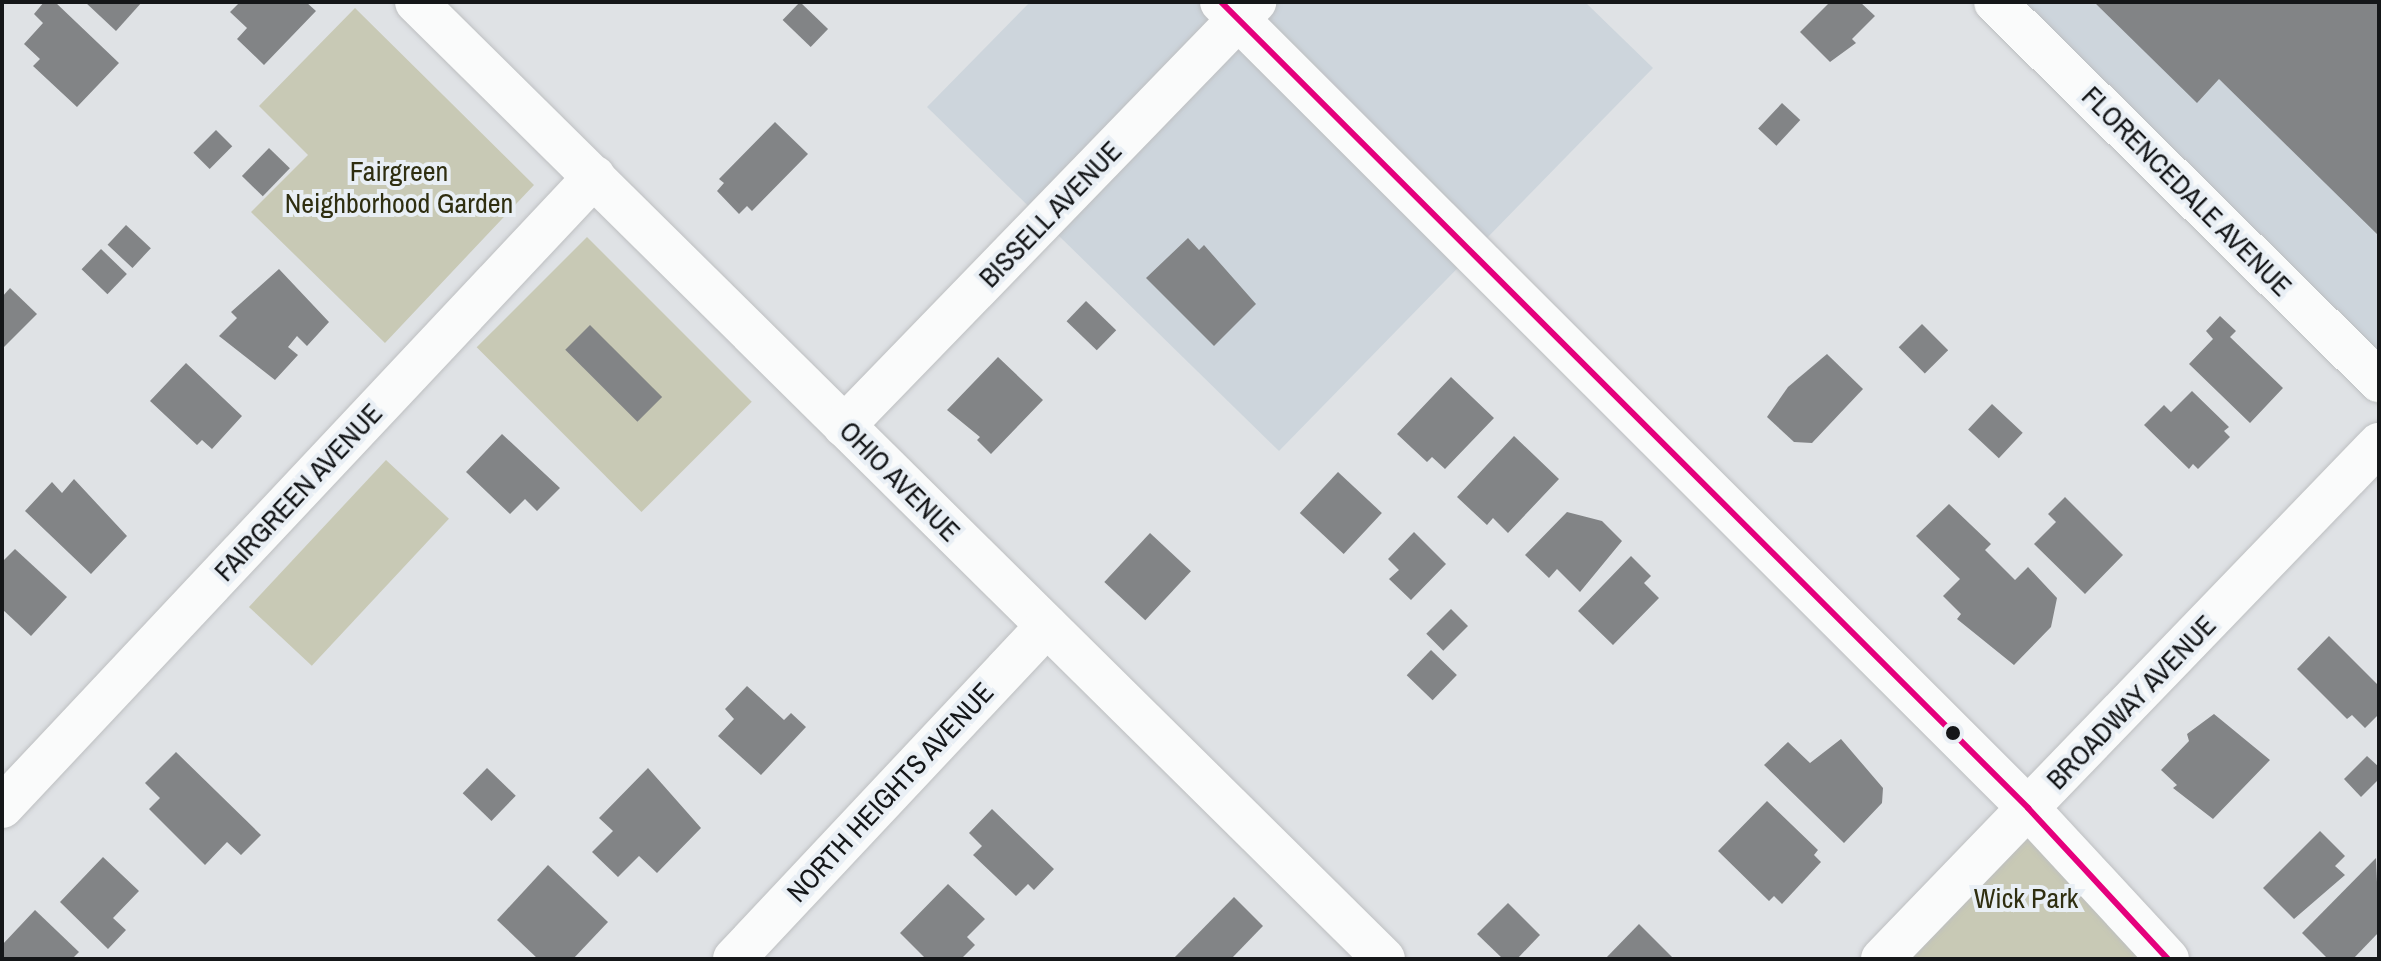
<!DOCTYPE html>
<html>
<head>
<meta charset="utf-8">
<style>
  body { margin:0 }
  #map { position:relative; width:2381px; height:961px; overflow:hidden; background:#dfe2e5; font-family:"Archivo Narrow",sans-serif }
  div>[style] { position:absolute }
  .built>* { inset:0; background:#cdd5dc }
  .green>* { inset:0; background:#c8c9b5; transform-origin:0 0 }
  .building>* { inset:0; background:#828486; transform-origin:0 0 }
  .roads { filter:drop-shadow(0 0 2px #bdbfc1) drop-shadow(0 0 2px #bdbfc1) }
  .minor>* { height:42px; margin:-21px; padding:0 21px; transform-origin:21px; border-radius:21px; background:#fafbfb }
  .bus-1>* { height:6px; margin:-3px; padding:0 3px; transform-origin:3px; border-radius:3px; background:#e5007d }
  .dots>* { width:22px; height:22px; translate:-50% -50%; box-sizing:border-box; border:4px solid #e9eff5; border-radius:50% }
  span { translate:-50% -50%; white-space:nowrap; text-align:center; line-height:1.15; -webkit-text-stroke:8px #e9eff5; paint-order:stroke }
  .park-label { font-size:28px; color:#2f2e10 }
  .street-label { font-size:28px; color:#151719 }
  .frame { position:absolute; inset:0; border:4px solid #151719; pointer-events:none }
</style>
</head>
<body>
<div id="map">
  <div class="built">
    <i style="clip-path:polygon(1030px 2px,1585px 2px,1653px 68px,1279px 451px,927px 107px)"></i>
    <i style="clip-path:polygon(1995px 2px,2379px 2px,2379px 381px)"></i>
  </div>
  <div class="green">
    <i style="clip-path:polygon(355px 8px,534px 185px,385px 343px,251px 212px,308px 155px,259px 106px)"></i>
    <i style="left:587px;top:237px;width:233px;height:156px;rotate:45deg"></i>
    <i style="left:386px;top:460px;width:86px;height:201px;rotate:43deg"></i>
    <i style="clip-path:polygon(2028px 808px,2168px 959px,1882px 959px)"></i>
  </div>
  <div class="building">
    <i style="clip-path:polygon(44px 2px,55px 2px,119px 63px,77px 107px,33px 66px,40px 59px,24px 44px,43px 23px,34px 14px)"></i>
    <i style="clip-path:polygon(85px 2px,142px 2px,116px 31px)"></i>
    <i style="clip-path:polygon(240px 2px,306px 2px,316px 11px,264px 65px,237px 39px,247px 28px,230px 12px)"></i>
    <i style="left:800px;top:2px;width:39px;height:25px;rotate:44deg"></i>
    <i style="clip-path:polygon(1830px 2px,1860px 2px,1875px 16px,1852px 39px,1856px 43px,1830px 62px,1800px 32px)"></i>
    <i style="clip-path:polygon(2094px 2px,2379px 2px,2379px 236px,2219px 79px,2197px 103px)"></i>
    <i style="left:1782px;top:103px;width:25px;height:35px;rotate:43deg"></i>
    <i style="clip-path:polygon(775px 122px,808px 154px,752px 211px,747px 206px,739px 214px,717px 191px,724px 183px,719px 179px)"></i>
    <i style="left:216px;top:130px;width:23px;height:32px;rotate:45deg"></i>
    <i style="left:269px;top:148px;width:29px;height:39px;rotate:44deg"></i>
    <i style="left:126px;top:225px;width:34px;height:27px;rotate:43deg"></i>
    <i style="clip-path:polygon(1188px 238px,1199px 250px,1204px 245px,1256px 304px,1214px 346px,1146px 278px)"></i>
    <i style="left:101px;top:249px;width:36px;height:28px;rotate:44deg"></i>
    <i style="clip-path:polygon(279px 269px,329px 322px,307px 346px,297px 336px,288px 347px,298px 355px,275px 380px,219px 336px,237px 318px,231px 312px)"></i>
    <i style="clip-path:polygon(10px 288px,37px 314px,2px 349px,2px 297px)"></i>
    <i style="left:1086px;top:301px;width:42px;height:28px;rotate:44deg"></i>
    <i style="clip-path:polygon(2220px 316px,2236px 331px,2230px 337px,2283px 388px,2250px 423px,2189px 364px,2213px 339px,2206px 331px)"></i>
    <i style="left:1922px;top:324px;width:37px;height:33px;rotate:45deg"></i>
    <i style="left:590px;top:325px;width:102px;height:35px;rotate:45deg"></i>
    <i style="clip-path:polygon(1827px 354px,1863px 389px,1812px 443px,1794px 442px,1767px 417px,1788px 387px)"></i>
    <i style="clip-path:polygon(998px 357px,1043px 400px,991px 454px,977px 440px,980px 437px,947px 410px)"></i>
    <i style="clip-path:polygon(186px 363px,242px 416px,212px 449px,202px 440px,197px 445px,150px 401px)"></i>
    <i style="clip-path:polygon(1451px 377px,1494px 418px,1445px 469px,1432px 457px,1427px 462px,1397px 434px)"></i>
    <i style="clip-path:polygon(2192px 391px,2229px 427px,2224px 431px,2230px 437px,2198px 469px,2193px 464px,2189px 469px,2144px 425px,2164px 405px,2171px 412px)"></i>
    <i style="left:1992px;top:404px;width:42px;height:35px;rotate:43deg"></i>
    <i style="clip-path:polygon(502px 434px,560px 488px,537px 511px,525px 499px,510px 514px,466px 472px)"></i>
    <i style="clip-path:polygon(1514px 436px,1559px 479px,1508px 533px,1493px 518px,1487px 525px,1457px 497px)"></i>
    <i style="left:1338px;top:472px;width:60px;height:56px;rotate:43deg"></i>
    <i style="clip-path:polygon(74px 479px,127px 536px,91px 574px,25px 511px,52px 482px,62px 493px)"></i>
    <i style="clip-path:polygon(2065px 497px,2123px 555px,2085px 594px,2034px 544px,2056px 522px,2048px 514px)"></i>
    <i style="clip-path:polygon(1949px 504px,1991px 544px,1985px 550px,2015px 580px,2028px 567px,2057px 598px,2051px 627px,2014px 665px,1957px 619px,1961px 614px,1943px 596px,1960px 579px,1916px 536px)"></i>
    <i style="clip-path:polygon(1567px 512px,1602px 521px,1622px 541px,1580px 592px,1557px 569px,1549px 578px,1525px 555px)"></i>
    <i style="clip-path:polygon(1414px 532px,1446px 564px,1411px 600px,1389px 579px,1399px 570px,1388px 559px)"></i>
    <i style="left:1150px;top:533px;width:56px;height:67px;rotate:43deg"></i>
    <i style="clip-path:polygon(15px 549px,67px 597px,31px 636px,2px 609px,2px 562px)"></i>
    <i style="clip-path:polygon(1631px 556px,1651px 576px,1644px 583px,1659px 598px,1613px 645px,1578px 611px)"></i>
    <i style="left:1451px;top:609px;width:24px;height:35px;rotate:45deg"></i>
    <i style="clip-path:polygon(2329px 636px,2379px 686px,2379px 714px,2365px 728px,2352px 715px,2347px 719px,2297px 669px)"></i>
    <i style="left:1431px;top:650px;width:36px;height:35px;rotate:44deg"></i>
    <i style="clip-path:polygon(747px 686px,784px 720px,791px 713px,806px 727px,761px 775px,718px 736px,734px 719px,725px 709px)"></i>
    <i style="clip-path:polygon(2214px 714px,2270px 760px,2213px 819px,2173px 788px,2177px 785px,2161px 770px,2189px 741px,2187px 734px)"></i>
    <i style="clip-path:polygon(1841px 739px,1883px 788px,1882px 803px,1844px 843px,1764px 765px,1788px 742px,1810px 763px)"></i>
    <i style="clip-path:polygon(176px 752px,261px 835px,241px 855px,227px 842px,205px 865px,149px 809px,160px 798px,145px 783px)"></i>
    <i style="clip-path:polygon(2367px 756px,2379px 767px,2379px 779px,2361px 797px,2344px 779px)"></i>
    <i style="left:487px;top:768px;width:40px;height:35px;rotate:44deg"></i>
    <i style="clip-path:polygon(648px 768px,701px 828px,657px 873px,639px 856px,618px 877px,592px 852px,613px 831px,599px 818px)"></i>
    <i style="clip-path:polygon(1767px 801px,1818px 850px,1814px 855px,1821px 862px,1782px 904px,1774px 896px,1769px 901px,1718px 851px)"></i>
    <i style="clip-path:polygon(992px 809px,1054px 869px,1034px 890px,1028px 884px,1016px 896px,973px 855px,982px 846px,969px 833px)"></i>
    <i style="clip-path:polygon(2320px 831px,2345px 856px,2335px 866px,2345px 875px,2294px 919px,2263px 888px)"></i>
    <i style="clip-path:polygon(103px 857px,139px 891px,113px 918px,126px 930px,108px 949px,60px 902px)"></i>
    <i style="clip-path:polygon(2376px 858px,2379px 932px,2353px 959px,2328px 959px,2302px 933px)"></i>
    <i style="clip-path:polygon(548px 865px,608px 922px,573px 959px,538px 959px,497px 920px)"></i>
    <i style="clip-path:polygon(948px 884px,985px 919px,967px 937px,975px 945px,961px 959px,926px 959px,900px 933px)"></i>
    <i style="clip-path:polygon(1234px 897px,1263px 926px,1231px 959px,1173px 959px)"></i>
    <i style="clip-path:polygon(1508px 903px,1540px 935px,1517px 959px,1503px 959px,1477px 934px)"></i>
    <i style="clip-path:polygon(35px 910px,79px 952px,72px 959px,2px 959px,2px 945px)"></i>
    <i style="clip-path:polygon(1639px 924px,1674px 959px,1605px 959px)"></i>
  </div>
  <div class="roads">
    <div class="minor">
      <i style="left:416px;top:2px;width:1361px;rotate:44.67deg"></i>
      <i style="left:1221px;top:2px;width:1141px;rotate:44.96deg"></i>
      <i style="left:2028px;top:808px;width:206px;rotate:47.2deg"></i>
      <i style="left:1995px;top:2px;width:540px;rotate:44.62deg"></i>
      <i style="left:844px;top:426px;width:591px;rotate:-45.89deg"></i>
      <i style="left:2px;top:807px;width:865px;rotate:-46.78deg"></i>
      <i style="left:734px;top:959px;width:457px;rotate:-46.8deg"></i>
      <i style="left:1882px;top:959px;width:716px;rotate:-46.02deg"></i>
    </div>
  </div>
  <div class="bus-1">
    <i style="left:1221px;top:2px;width:1141px;rotate:44.96deg"></i>
    <i style="left:2028px;top:808px;width:206px;rotate:47.2deg"></i>
  </div>
  <div class="dots">
    <i style="left:1953px;top:733px;background:#151719"></i>
  </div>
  <div class="park-label">
    <span style="left:399px;top:187px">Fairgreen<br>Neighborhood Garden</span>
    <span style="left:2026px;top:898px">Wick Park</span>
  </div>
  <div class="street-label">
    <span style="left:2187px;top:191px;rotate:45deg">FLORENCEDALE AVENUE</span>
    <span style="left:1050px;top:214px;rotate:-46deg">BISSELL AVENUE</span>
    <span style="left:900px;top:481px;rotate:45deg">OHIO AVENUE</span>
    <span style="left:298px;top:492px;rotate:-47deg">FAIRGREEN AVENUE</span>
    <span style="left:2131px;top:702px;rotate:-46deg">BROADWAY AVENUE</span>
    <span style="left:890px;top:792px;rotate:-47deg">NORTH HEIGHTS AVENUE</span>
  </div>
  <div class="frame"></div>
</div>
</body>
</html>
